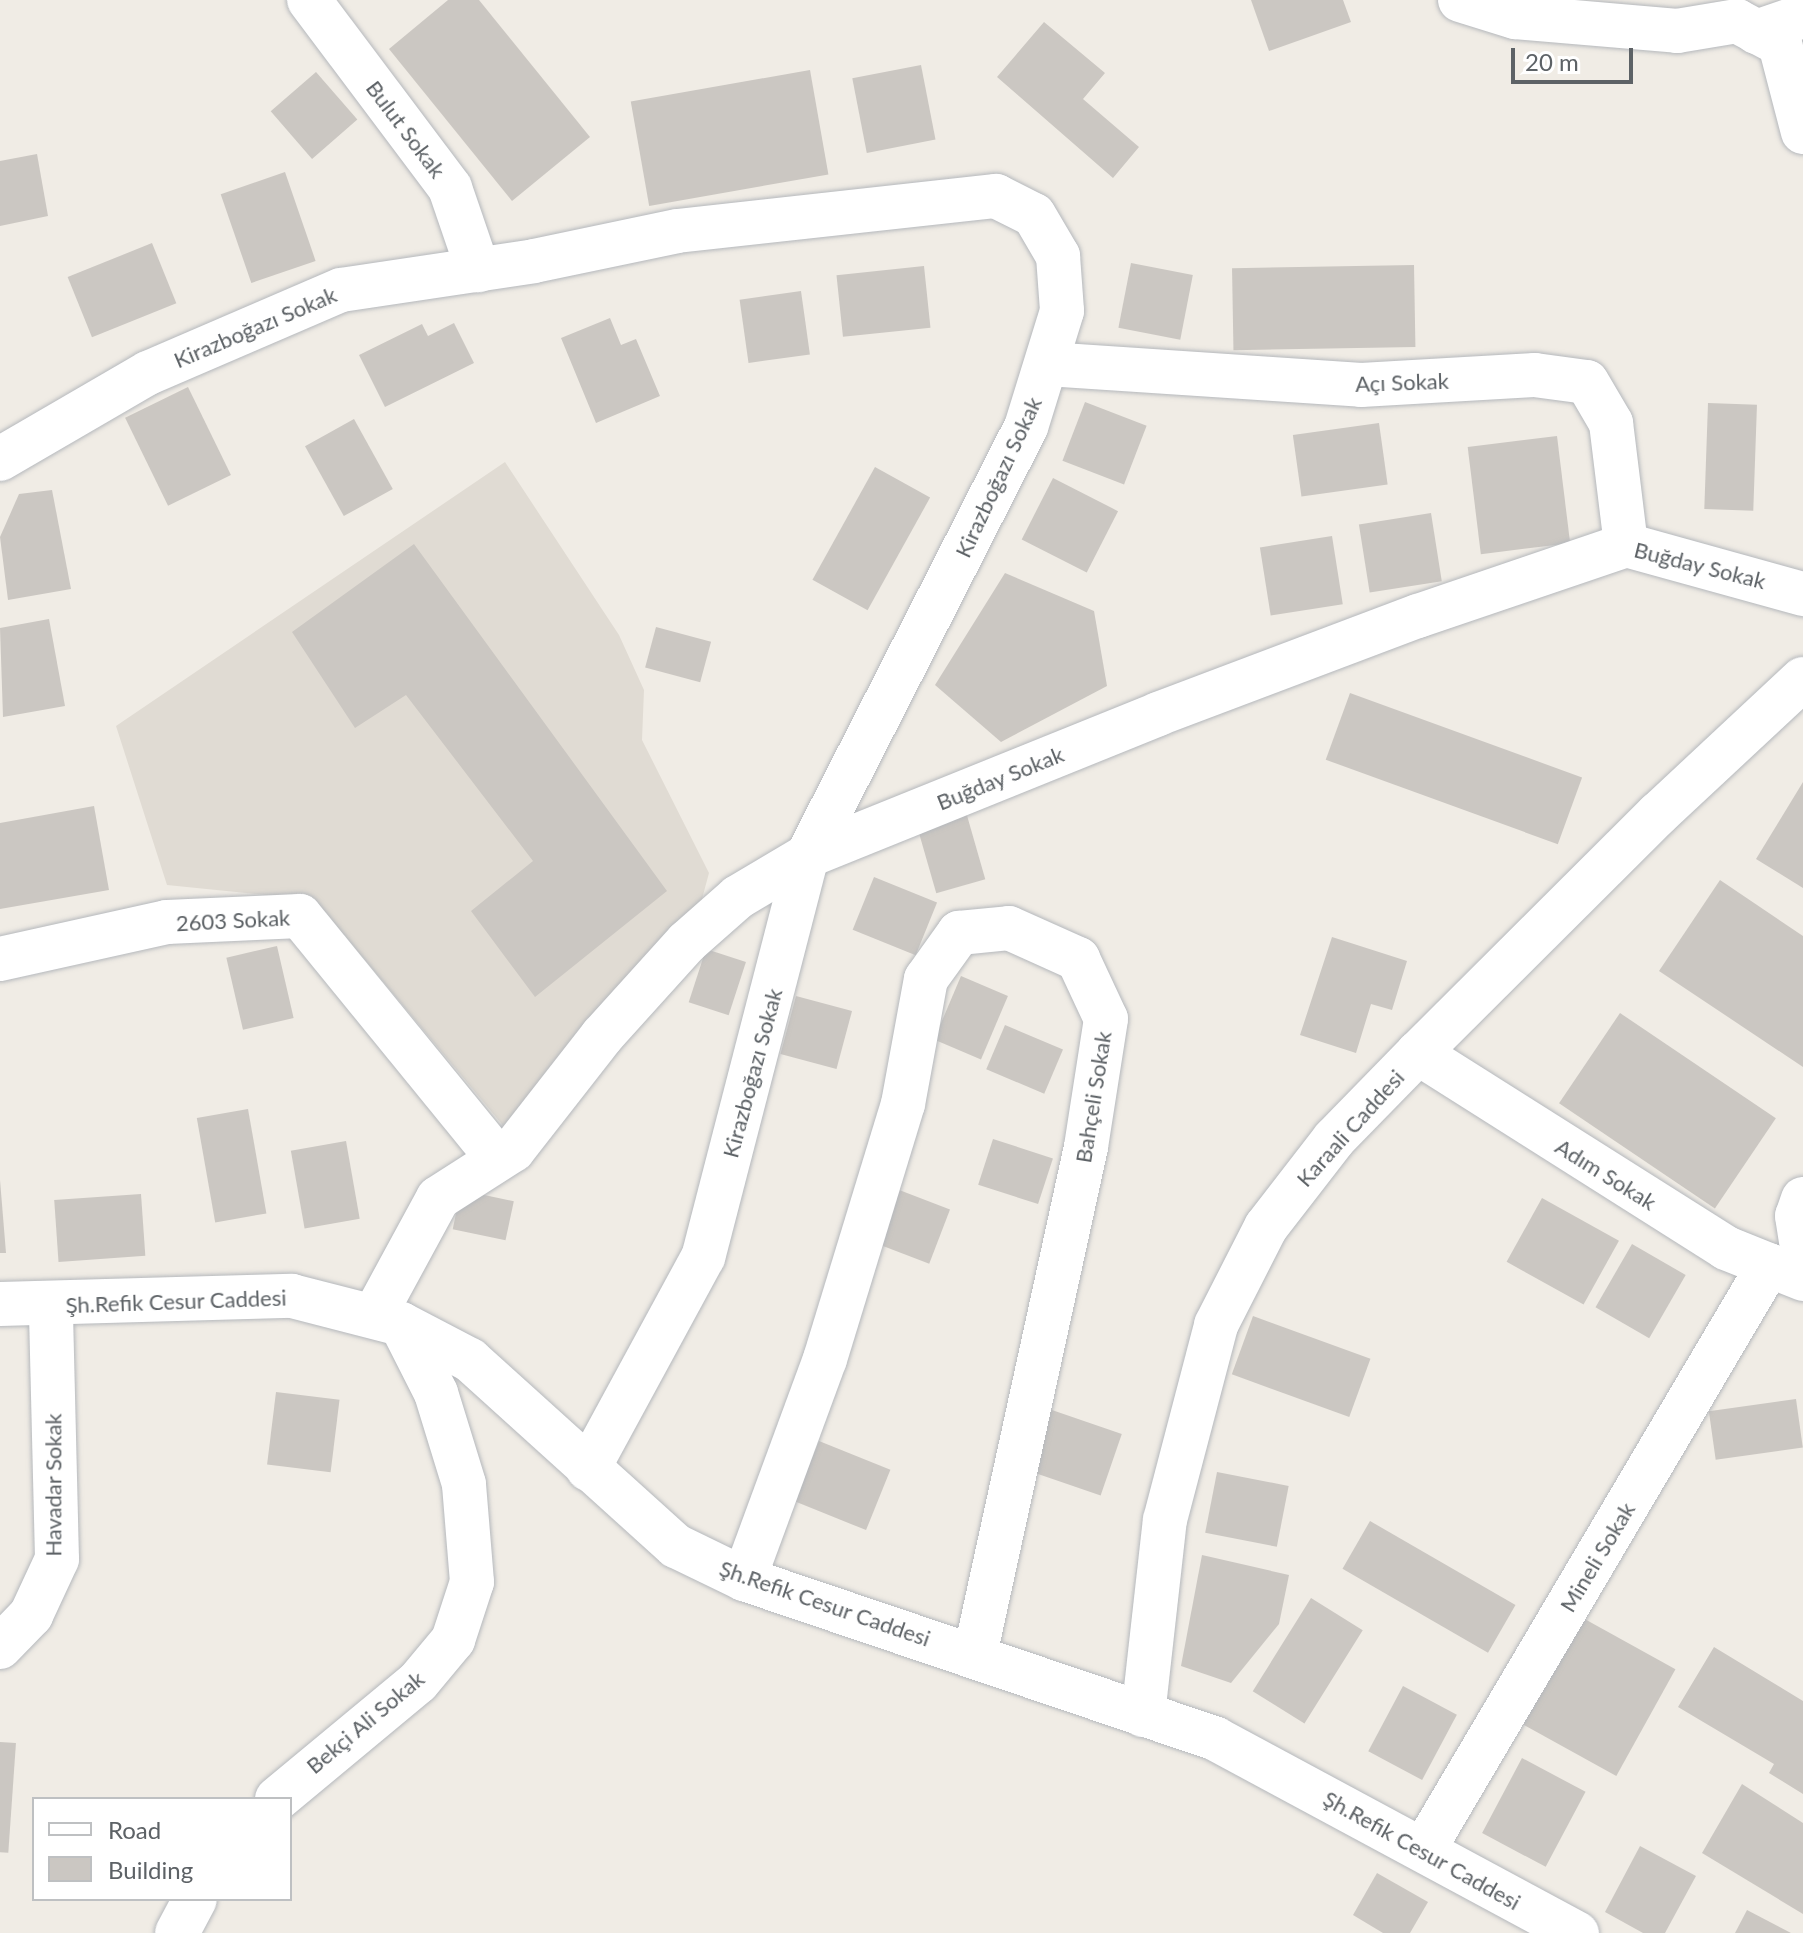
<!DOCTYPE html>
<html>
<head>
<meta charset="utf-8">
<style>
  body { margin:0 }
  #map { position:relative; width:1803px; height:1933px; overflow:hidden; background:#f0ece5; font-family:Lato,sans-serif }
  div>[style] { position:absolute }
  .education>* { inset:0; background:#e0dbd3 }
  .building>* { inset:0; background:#cbc7c2; transform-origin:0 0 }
  .roads { filter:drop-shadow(0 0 2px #b5b8bc) drop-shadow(0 0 2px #b5b8bc) }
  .minor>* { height:44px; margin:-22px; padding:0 22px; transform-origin:22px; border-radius:22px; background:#fff }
  .tertiary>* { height:44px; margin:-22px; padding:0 22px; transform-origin:22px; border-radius:22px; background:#fff }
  span { translate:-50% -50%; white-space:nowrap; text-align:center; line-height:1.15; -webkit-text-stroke:8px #fff; paint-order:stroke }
  .street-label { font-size:22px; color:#5d6266 }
  .legend { position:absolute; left:32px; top:1797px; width:260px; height:104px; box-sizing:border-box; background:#fff; border:2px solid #bec0c2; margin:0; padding:10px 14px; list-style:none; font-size:24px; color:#5d6266 }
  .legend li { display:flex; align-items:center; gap:16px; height:40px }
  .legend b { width:40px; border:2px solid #bec0c2 }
  .scale { position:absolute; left:1511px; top:48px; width:122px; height:36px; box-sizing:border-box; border:4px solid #5d6266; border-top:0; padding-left:10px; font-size:24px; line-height:28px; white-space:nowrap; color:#5d6266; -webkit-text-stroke:6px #fff; paint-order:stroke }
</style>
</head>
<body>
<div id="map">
  <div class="education">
    <i style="clip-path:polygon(505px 462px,619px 635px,644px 690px,642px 740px,709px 873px,699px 910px,506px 1129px,315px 900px,167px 885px,116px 726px)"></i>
  </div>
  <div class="building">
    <i style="clip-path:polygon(448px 0,479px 0,590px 137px,512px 201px,389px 49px)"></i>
    <i style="clip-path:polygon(1251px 0,1343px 0,1351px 22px,1269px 51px)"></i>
    <i style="clip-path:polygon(1044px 22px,1105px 73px,1083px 99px,1139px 147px,1113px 178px,997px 77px)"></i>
    <i style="left:921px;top:65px;width:76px;height:70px;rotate:79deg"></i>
    <i style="left:810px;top:70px;width:106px;height:182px;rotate:80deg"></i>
    <i style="left:316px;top:72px;width:63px;height:60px;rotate:49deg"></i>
    <i style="clip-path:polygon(37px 154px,48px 216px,0 226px,0 161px)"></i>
    <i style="left:285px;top:172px;width:94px;height:68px;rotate:71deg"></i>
    <i style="left:152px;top:243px;width:65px;height:91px;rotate:68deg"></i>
    <i style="left:1131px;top:263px;width:63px;height:66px;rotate:11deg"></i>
    <i style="left:1414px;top:265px;width:82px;height:182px;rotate:89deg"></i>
    <i style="left:924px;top:266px;width:62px;height:88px;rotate:84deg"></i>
    <i style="left:801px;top:291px;width:64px;height:62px;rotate:82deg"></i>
    <i style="clip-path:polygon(610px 318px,621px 345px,636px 339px,660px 396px,596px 423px,561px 338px)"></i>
    <i style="clip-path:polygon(454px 323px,474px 363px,385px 407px,359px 355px,422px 324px,428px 336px)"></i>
    <i style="left:188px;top:387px;width:98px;height:70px;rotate:64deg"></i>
    <i style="left:1085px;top:402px;width:66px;height:63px;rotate:21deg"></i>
    <i style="left:1708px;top:403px;width:49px;height:106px;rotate:2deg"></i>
    <i style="left:354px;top:419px;width:80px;height:56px;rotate:61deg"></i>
    <i style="left:1379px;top:423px;width:62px;height:87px;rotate:82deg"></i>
    <i style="left:1557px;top:436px;width:108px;height:90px;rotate:83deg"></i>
    <i style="left:875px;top:467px;width:63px;height:129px;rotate:29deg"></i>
    <i style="left:1053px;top:478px;width:73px;height:69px;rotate:27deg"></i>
    <i style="clip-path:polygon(52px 490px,71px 589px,8px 600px,0 537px,19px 494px)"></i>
    <i style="left:1431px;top:513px;width:69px;height:73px;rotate:81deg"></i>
    <i style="left:1332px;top:536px;width:69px;height:73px;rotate:81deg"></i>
    <i style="clip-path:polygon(414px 544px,667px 891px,535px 997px,471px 911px,533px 861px,406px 695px,355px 728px,292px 632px)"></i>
    <i style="clip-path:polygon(1005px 573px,1094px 611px,1107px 686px,1001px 742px,935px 685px)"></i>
    <i style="clip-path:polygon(49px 619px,65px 706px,3px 717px,0 628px)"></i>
    <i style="left:656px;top:627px;width:57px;height:42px;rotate:15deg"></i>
    <i style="left:1350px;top:693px;width:247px;height:71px;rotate:20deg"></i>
    <i style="clip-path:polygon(1803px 782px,1803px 888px,1756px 859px)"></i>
    <i style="clip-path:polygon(94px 806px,109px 890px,0 909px,0 823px)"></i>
    <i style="left:966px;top:812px;width:70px;height:51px;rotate:74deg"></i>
    <i style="left:874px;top:877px;width:68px;height:57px;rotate:22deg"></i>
    <i style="clip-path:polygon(1720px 880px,1803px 936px,1803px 1067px,1659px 971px)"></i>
    <i style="clip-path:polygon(1332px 937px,1407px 961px,1392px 1010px,1371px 1004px,1356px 1053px,1300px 1035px)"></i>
    <i style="left:277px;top:946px;width:74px;height:52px;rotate:77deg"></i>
    <i style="left:706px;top:949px;width:42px;height:56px;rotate:18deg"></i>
    <i style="left:961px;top:976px;width:51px;height:69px;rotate:23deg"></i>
    <i style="left:796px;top:996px;width:58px;height:60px;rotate:15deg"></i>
    <i style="left:1620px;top:1013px;width:188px;height:109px;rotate:34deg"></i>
    <i style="left:1005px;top:1025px;width:63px;height:48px;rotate:23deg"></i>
    <i style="left:248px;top:1109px;width:106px;height:52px;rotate:80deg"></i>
    <i style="left:993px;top:1139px;width:63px;height:48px;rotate:18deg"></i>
    <i style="left:346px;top:1141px;width:79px;height:56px;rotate:80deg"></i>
    <i style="clip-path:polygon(0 1180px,6px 1253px,0 1253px)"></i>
    <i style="left:894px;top:1188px;width:60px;height:58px;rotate:21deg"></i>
    <i style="left:461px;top:1190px;width:54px;height:40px;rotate:12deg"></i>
    <i style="left:141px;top:1194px;width:62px;height:87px;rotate:86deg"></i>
    <i style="left:1542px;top:1198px;width:88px;height:73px;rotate:29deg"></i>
    <i style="left:1632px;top:1244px;width:62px;height:73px;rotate:30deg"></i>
    <i style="left:1253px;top:1316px;width:125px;height:62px;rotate:20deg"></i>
    <i style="left:276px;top:1392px;width:64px;height:73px;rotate:7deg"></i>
    <i style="left:1796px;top:1399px;width:49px;height:88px;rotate:82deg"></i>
    <i style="left:1049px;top:1409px;width:77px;height:65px;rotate:19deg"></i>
    <i style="left:819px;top:1441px;width:77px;height:65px;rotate:22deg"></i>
    <i style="left:1217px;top:1472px;width:73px;height:62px;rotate:11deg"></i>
    <i style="left:1370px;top:1521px;width:168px;height:55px;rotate:30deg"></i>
    <i style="clip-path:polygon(1202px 1555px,1289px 1575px,1279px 1624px,1231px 1683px,1181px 1666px)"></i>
    <i style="left:1311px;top:1598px;width:61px;height:110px;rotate:32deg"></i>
    <i style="left:1581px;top:1617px;width:108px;height:122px;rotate:29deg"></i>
    <i style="clip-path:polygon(1714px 1647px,1803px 1701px,1803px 1794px,1769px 1773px,1774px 1764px,1678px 1707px)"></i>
    <i style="left:1403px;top:1686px;width:61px;height:74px;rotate:28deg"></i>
    <i style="left:0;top:1742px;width:16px;height:110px;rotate:4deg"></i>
    <i style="left:1522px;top:1758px;width:72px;height:85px;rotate:28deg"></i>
    <i style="clip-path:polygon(1742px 1784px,1803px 1823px,1803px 1914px,1702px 1853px)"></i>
    <i style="clip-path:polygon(1640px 1846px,1696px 1876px,1665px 1933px,1643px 1933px,1605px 1912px)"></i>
    <i style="clip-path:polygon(1377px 1873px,1428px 1902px,1410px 1933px,1383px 1933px,1353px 1915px)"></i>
    <i style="clip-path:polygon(1747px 1910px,1791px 1933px,1735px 1933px)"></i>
  </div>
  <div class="roads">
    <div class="minor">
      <i style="left:309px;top:0;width:235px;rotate:53.1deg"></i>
      <i style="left:450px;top:188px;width:87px;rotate:71.1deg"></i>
      <i style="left:1460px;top:0;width:58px;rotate:17.2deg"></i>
      <i style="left:1515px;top:17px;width:163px;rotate:4.9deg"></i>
      <i style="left:1677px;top:31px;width:61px;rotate:-9.5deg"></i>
      <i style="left:1737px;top:21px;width:49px;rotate:28.1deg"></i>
      <i style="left:1780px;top:44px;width:91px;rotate:75.4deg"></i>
      <i style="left:1756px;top:32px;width:50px;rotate:-18.8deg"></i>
      <i style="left:1047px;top:364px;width:315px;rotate:3.8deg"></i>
      <i style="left:1361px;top:385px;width:174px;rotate:-3.3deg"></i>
      <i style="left:1535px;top:375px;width:52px;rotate:7.7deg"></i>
      <i style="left:1587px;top:382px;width:48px;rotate:59.7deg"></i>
      <i style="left:1611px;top:423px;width:123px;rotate:83deg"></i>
      <i style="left:0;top:459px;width:171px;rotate:-30.2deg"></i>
      <i style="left:148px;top:373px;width:210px;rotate:-23.3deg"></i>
      <i style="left:341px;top:290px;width:195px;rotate:-8.5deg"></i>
      <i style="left:534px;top:261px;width:146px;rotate:-11.8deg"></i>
      <i style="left:677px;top:231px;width:321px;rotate:-6.3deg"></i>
      <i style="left:996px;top:196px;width:42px;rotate:26.6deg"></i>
      <i style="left:1034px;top:215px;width:48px;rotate:59.7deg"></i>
      <i style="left:1058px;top:256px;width:55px;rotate:85.8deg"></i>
      <i style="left:1062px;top:311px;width:121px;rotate:107.2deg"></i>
      <i style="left:1026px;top:427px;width:482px;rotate:117deg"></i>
      <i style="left:807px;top:856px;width:414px;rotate:104.5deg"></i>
      <i style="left:703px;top:1257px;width:241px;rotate:118.5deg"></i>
      <i style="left:0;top:959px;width:171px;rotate:-12.5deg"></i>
      <i style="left:167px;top:922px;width:133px;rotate:-2.6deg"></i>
      <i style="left:300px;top:916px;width:313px;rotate:50.8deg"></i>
      <i style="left:1418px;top:1053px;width:365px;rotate:32.3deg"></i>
      <i style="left:1726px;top:1248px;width:83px;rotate:21.9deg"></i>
      <i style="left:1803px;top:1199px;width:18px;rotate:109deg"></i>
      <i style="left:1797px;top:1216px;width:39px;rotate:81deg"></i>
      <i style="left:374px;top:1316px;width:134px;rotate:-61.5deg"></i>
      <i style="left:438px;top:1198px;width:89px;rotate:-32.6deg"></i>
      <i style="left:513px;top:1150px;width:145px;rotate:-52deg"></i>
      <i style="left:602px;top:1036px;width:127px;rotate:-47.9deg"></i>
      <i style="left:687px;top:942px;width:68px;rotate:-41.4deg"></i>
      <i style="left:738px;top:897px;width:80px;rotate:-30.7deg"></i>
      <i style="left:807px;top:856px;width:379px;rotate:-22deg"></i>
      <i style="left:1158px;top:714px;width:278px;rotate:-20.7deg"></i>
      <i style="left:1418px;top:616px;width:220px;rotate:-18.8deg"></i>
      <i style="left:1626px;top:545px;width:184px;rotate:15.5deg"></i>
      <i style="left:744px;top:1579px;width:234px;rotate:-69.8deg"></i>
      <i style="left:825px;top:1359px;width:267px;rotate:-73deg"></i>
      <i style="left:903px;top:1104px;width:127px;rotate:-79.6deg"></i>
      <i style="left:926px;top:979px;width:57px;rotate:-54.3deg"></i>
      <i style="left:959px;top:933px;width:50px;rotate:-5.7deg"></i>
      <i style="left:1009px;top:928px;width:76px;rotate:24.2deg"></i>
      <i style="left:1078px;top:959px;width:66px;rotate:65deg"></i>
      <i style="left:1106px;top:1019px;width:130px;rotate:98.9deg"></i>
      <i style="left:1086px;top:1147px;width:520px;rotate:102.33deg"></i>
      <i style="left:0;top:1647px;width:45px;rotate:-45.9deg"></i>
      <i style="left:31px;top:1615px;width:62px;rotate:-65.1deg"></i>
      <i style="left:57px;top:1559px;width:254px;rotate:-91.4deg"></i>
      <i style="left:1143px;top:1715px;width:196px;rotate:-83.6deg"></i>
      <i style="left:1165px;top:1520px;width:202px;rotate:-75.3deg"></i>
      <i style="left:1216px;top:1325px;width:110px;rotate:-63deg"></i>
      <i style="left:1266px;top:1227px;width:111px;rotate:-52.3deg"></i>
      <i style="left:1334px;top:1139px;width:120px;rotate:-45.7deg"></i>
      <i style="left:1418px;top:1053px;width:339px;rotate:-44.9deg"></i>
      <i style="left:1658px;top:814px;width:198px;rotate:-43deg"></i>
      <i style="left:277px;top:1799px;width:183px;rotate:-39.7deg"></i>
      <i style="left:418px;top:1682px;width:55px;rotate:-50.2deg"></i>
      <i style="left:453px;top:1640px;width:61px;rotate:-71.9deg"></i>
      <i style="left:472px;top:1582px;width:98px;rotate:-94.7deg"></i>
      <i style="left:464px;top:1484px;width:95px;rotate:-107.1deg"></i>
      <i style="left:436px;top:1393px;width:77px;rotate:-116.9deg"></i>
      <i style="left:1424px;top:1849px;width:678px;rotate:-59.43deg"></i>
      <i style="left:177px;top:1933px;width:38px;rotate:-62deg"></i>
    </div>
    <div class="tertiary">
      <i style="left:0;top:1304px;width:292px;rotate:-1.6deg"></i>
      <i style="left:292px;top:1296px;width:113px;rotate:14.4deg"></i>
      <i style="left:401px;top:1324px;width:78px;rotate:27.6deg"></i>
      <i style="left:470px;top:1360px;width:278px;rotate:42.1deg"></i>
      <i style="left:676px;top:1546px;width:76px;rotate:25.9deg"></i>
      <i style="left:744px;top:1579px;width:498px;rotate:18.7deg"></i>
      <i style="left:1216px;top:1739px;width:410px;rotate:28.3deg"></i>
    </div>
  </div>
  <div class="street-label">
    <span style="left:406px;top:129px;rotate:53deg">Bulut Sokak</span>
    <span style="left:255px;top:327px;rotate:-23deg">Kirazboğazı Sokak</span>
    <span style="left:1402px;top:382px;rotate:-2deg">Açı Sokak</span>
    <span style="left:998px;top:477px;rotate:-65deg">Kirazboğazı Sokak</span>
    <span style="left:1700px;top:565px;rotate:14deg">Buğday Sokak</span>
    <span style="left:1000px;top:778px;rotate:-22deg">Buğday Sokak</span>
    <span style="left:233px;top:920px;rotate:-3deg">2603 Sokak</span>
    <span style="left:752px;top:1073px;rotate:-75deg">Kirazboğazı Sokak</span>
    <span style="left:1093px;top:1097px;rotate:-81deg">Bahçeli Sokak</span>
    <span style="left:1350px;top:1128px;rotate:-48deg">Karaali Caddesi</span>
    <span style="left:1606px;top:1174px;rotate:32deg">Adım Sokak</span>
    <span style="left:176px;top:1301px;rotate:-2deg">Şh.Refik Cesur Caddesi</span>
    <span style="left:53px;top:1485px;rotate:-90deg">Havadar Sokak</span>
    <span style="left:1597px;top:1557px;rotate:-59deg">Mineli Sokak</span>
    <span style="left:825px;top:1603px;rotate:19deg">Şh.Refik Cesur Caddesi</span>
    <span style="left:365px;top:1722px;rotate:-40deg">Bekçi Ali Sokak</span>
    <span style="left:1422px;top:1850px;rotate:29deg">Şh.Refik Cesur Caddesi</span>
  </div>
  <ul class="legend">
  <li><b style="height:10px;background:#fff"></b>Road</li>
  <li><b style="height:22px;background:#cbc7c2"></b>Building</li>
  </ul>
  <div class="scale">20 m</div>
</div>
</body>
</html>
